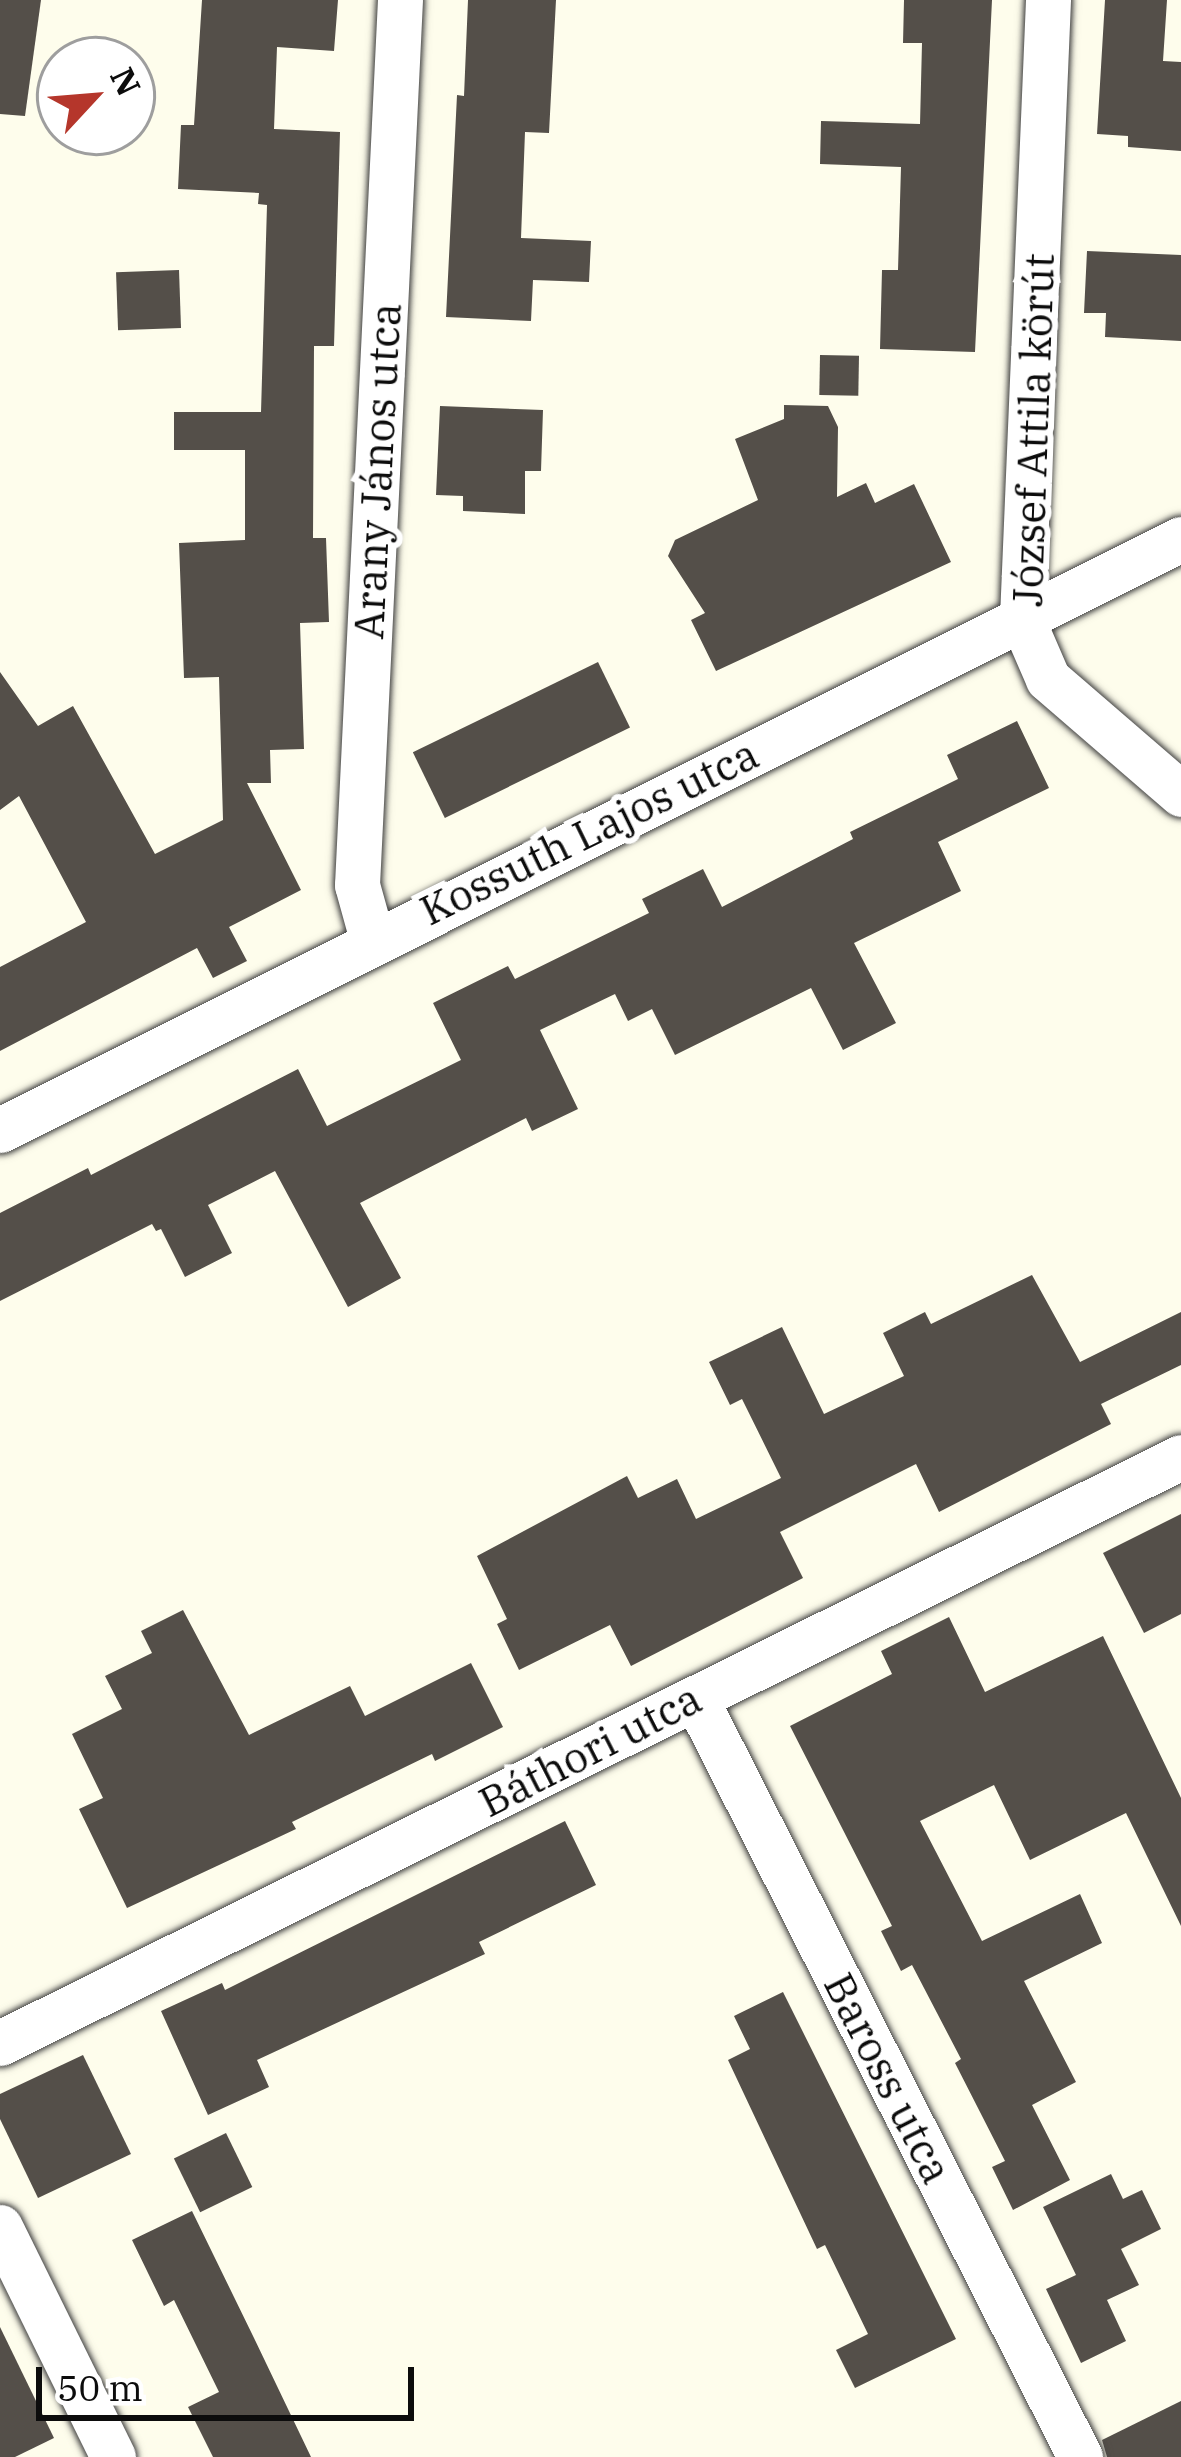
<!DOCTYPE html>
<html>
<head>
<meta charset="utf-8">
<style>
  body { margin:0 }
  #map { position:relative; width:1181px; height:2457px; overflow:hidden; background:#fefdec; font-family:"IBM Plex Serif",serif }
  div>[style] { position:absolute }
  .building>* { inset:0; background:#544f49; transform-origin:0 0 }
  .roads { filter:drop-shadow(0 0 3px #3f3f3f) drop-shadow(0 0 3px #3f3f3f) }
  .street>* { height:45px; margin:-22.5px; padding:0 22.5px; transform-origin:22.5px; border-radius:22.5px; background:#fff }
  span { translate:-50% -50%; white-space:nowrap; text-align:center; line-height:1.15; -webkit-text-stroke:12px #fff; paint-order:stroke }
  .street-label { font-size:42px; color:#0c0c0c }
  .north { position:absolute; left:36px; top:36px; width:120px; height:120px; box-sizing:border-box; background:#fff; border:3px solid #9e9e9e; border-radius:50%; rotate:64deg; font-size:33px; font-weight:700; line-height:48px; text-align:center; color:#0c0c0c }
  .north::after { content:''; display:block; margin:auto; width:42px; height:54px; background:#b5362b; clip-path:polygon(50% 0,100% 100%,50% 72%,0 100%) }
  .scale { position:absolute; left:36px; top:2367px; width:378px; height:54px; box-sizing:border-box; border:6px solid #0c0c0c; border-top:0; padding-left:15px; font-size:36px; line-height:42px; white-space:nowrap; color:#0c0c0c; -webkit-text-stroke:9px #fff; paint-order:stroke }
</style>
</head>
<body>
<div id="map">
  <div class="building">
    <i style="clip-path:polygon(0 0,41px 0,25px 116px,0 114px)"></i>
    <i style="clip-path:polygon(202px 0,338px 0,334px 51px,277px 47px,274px 129px,340px 132px,334px 346px,314px 346px,313px 538px,326px 538px,329px 622px,300px 623px,304px 749px,270px 750px,271px 783px,247px 783px,301px 890px,229px 927px,247px 961px,213px 978px,197px 948px,0 1051px,0 967px,86px 922px,19px 796px,0 810px,0 672px,38px 726px,73px 706px,155px 854px,223px 820px,219px 677px,184px 678px,179px 543px,245px 540px,245px 450px,174px 450px,174px 412px,261px 412px,267px 205px,258px 204px,259px 193px,178px 189px,181px 125px,194px 125px)"></i>
    <i style="clip-path:polygon(468px 0,556px 0,549px 133px,525px 132px,521px 238px,591px 241px,589px 282px,533px 280px,531px 321px,446px 317px,457px 95px,464px 96px)"></i>
    <i style="clip-path:polygon(904px 0,992px 0,975px 352px,880px 349px,882px 270px,898px 270px,901px 167px,820px 164px,821px 121px,920px 124px,922px 43px,903px 43px)"></i>
    <i style="clip-path:polygon(1105px 0,1167px 0,1163px 61px,1181px 62px,1181px 151px,1128px 147px,1128px 136px,1097px 134px)"></i>
    <i style="clip-path:polygon(1087px 251px,1181px 255px,1181px 341px,1105px 337px,1106px 313px,1084px 313px)"></i>
    <i style="left:179px;top:270px;width:58px;height:63px;rotate:88deg"></i>
    <i style="left:820px;top:355px;width:39px;height:40px;rotate:1deg"></i>
    <i style="clip-path:polygon(784px 405px,828px 406px,838px 427px,837px 497px,866px 483px,875px 503px,914px 484px,951px 562px,716px 671px,691px 620px,705px 613px,668px 556px,675px 540px,758px 500px,735px 439px,784px 419px)"></i>
    <i style="clip-path:polygon(440px 406px,543px 410px,541px 471px,525px 471px,525px 514px,463px 511px,463px 496px,436px 495px)"></i>
    <i style="left:598px;top:662px;width:73px;height:206px;rotate:64deg"></i>
    <i style="clip-path:polygon(1017px 721px,1049px 788px,938px 842px,961px 891px,854px 943px,896px 1023px,843px 1050px,811px 988px,675px 1055px,652px 1009px,628px 1021px,615px 994px,540px 1030px,578px 1109px,532px 1131px,526px 1118px,360px 1203px,401px 1278px,348px 1307px,275px 1171px,208px 1205px,232px 1253px,185px 1277px,161px 1229px,156px 1231px,152px 1224px,0 1301px,0 1213px,88px 1168px,91px 1175px,298px 1069px,327px 1126px,461px 1060px,433px 1003px,508px 966px,515px 979px,649px 913px,642px 899px,703px 869px,722px 907px,853px 839px,850px 832px,958px 779px,947px 755px)"></i>
    <i style="clip-path:polygon(1032px 1275px,1080px 1362px,1181px 1312px,1181px 1365px,1101px 1404px,1111px 1424px,939px 1512px,916px 1464px,780px 1532px,803px 1578px,631px 1666px,610px 1625px,519px 1670px,497px 1624px,507px 1619px,477px 1556px,627px 1476px,638px 1498px,677px 1479px,696px 1519px,781px 1478px,742px 1399px,730px 1405px,709px 1362px,782px 1327px,824px 1414px,904px 1376px,883px 1333px,925px 1312px,931px 1324px)"></i>
    <i style="clip-path:polygon(1181px 1514px,1181px 1614px,1144px 1633px,1103px 1553px)"></i>
    <i style="clip-path:polygon(183px 1610px,249px 1735px,350px 1686px,365px 1716px,471px 1663px,503px 1727px,435px 1761px,432px 1754px,292px 1822px,296px 1829px,127px 1908px,79px 1809px,103px 1798px,72px 1734px,122px 1709px,105px 1676px,152px 1653px,141px 1631px)"></i>
    <i style="clip-path:polygon(949px 1617px,985px 1692px,1103px 1636px,1181px 1798px,1181px 1926px,1126px 1813px,1030px 1860px,994px 1785px,920px 1821px,982px 1941px,1080px 1894px,1102px 1943px,1024px 1981px,1076px 2082px,1032px 2105px,1070px 2180px,1013px 2210px,992px 2167px,1005px 2161px,955px 2063px,961px 2059px,912px 1965px,901px 1971px,881px 1931px,892px 1926px,790px 1726px,892px 1674px,881px 1651px)"></i>
    <i style="clip-path:polygon(565px 1821px,596px 1885px,479px 1942px,485px 1954px,257px 2060px,269px 2087px,208px 2115px,161px 2011px,222px 1983px,225px 1990px)"></i>
    <i style="clip-path:polygon(783px 1992px,956px 2339px,855px 2388px,836px 2350px,868px 2334px,825px 2245px,817px 2249px,728px 2060px,750px 2049px,734px 2016px)"></i>
    <i style="clip-path:polygon(83px 2055px,131px 2154px,38px 2198px,0 2119px,0 2094px)"></i>
    <i style="left:226px;top:2133px;width:60px;height:58px;rotate:64deg"></i>
    <i style="clip-path:polygon(1111px 2174px,1123px 2199px,1142px 2190px,1161px 2229px,1121px 2249px,1139px 2285px,1107px 2300px,1126px 2341px,1081px 2363px,1046px 2289px,1076px 2275px,1043px 2207px)"></i>
    <i style="clip-path:polygon(192px 2211px,254px 2338px,311px 2457px,213px 2457px,188px 2407px,219px 2392px,174px 2300px,164px 2306px,132px 2240px)"></i>
    <i style="clip-path:polygon(0 2327px,54px 2438px,15px 2457px,0 2457px)"></i>
    <i style="clip-path:polygon(1181px 2401px,1181px 2457px,1107px 2457px,1102px 2440px)"></i>
  </div>
  <div class="roads">
    <div class="street">
      <i style="left:1048px;top:0;width:620px;rotate:92.41deg"></i>
      <i style="left:1022px;top:619px;width:65px;rotate:66.6deg"></i>
      <i style="left:1048px;top:679px;width:176px;rotate:40.8deg"></i>
      <i style="left:372px;top:939px;width:56px;rotate:-105.5deg"></i>
      <i style="left:357px;top:885px;width:886px;rotate:-87.22deg"></i>
      <i style="left:0;top:1130px;width:1321px;rotate:-26.58deg"></i>
      <i style="left:696px;top:1699px;width:850px;rotate:63.13deg"></i>
      <i style="left:0;top:2043px;width:1318px;rotate:-26.39deg"></i>
      <i style="left:0;top:2227px;width:256px;rotate:63.8deg"></i>
    </div>
  </div>
  <div class="street-label">
    <span style="left:1033px;top:430px;rotate:-88deg">József Attila körút</span>
    <span style="left:377px;top:471px;rotate:-87deg">Arany János utca</span>
    <span style="left:589px;top:832px;rotate:-26deg">Kossuth Lajos utca</span>
    <span style="left:590px;top:1750px;rotate:-27deg">Báthori utca</span>
    <span style="left:888px;top:2078px;rotate:63deg">Baross utca</span>
  </div>
  <div class="north">N</div>
  <div class="scale">50 m</div>
</div>
</body>
</html>
